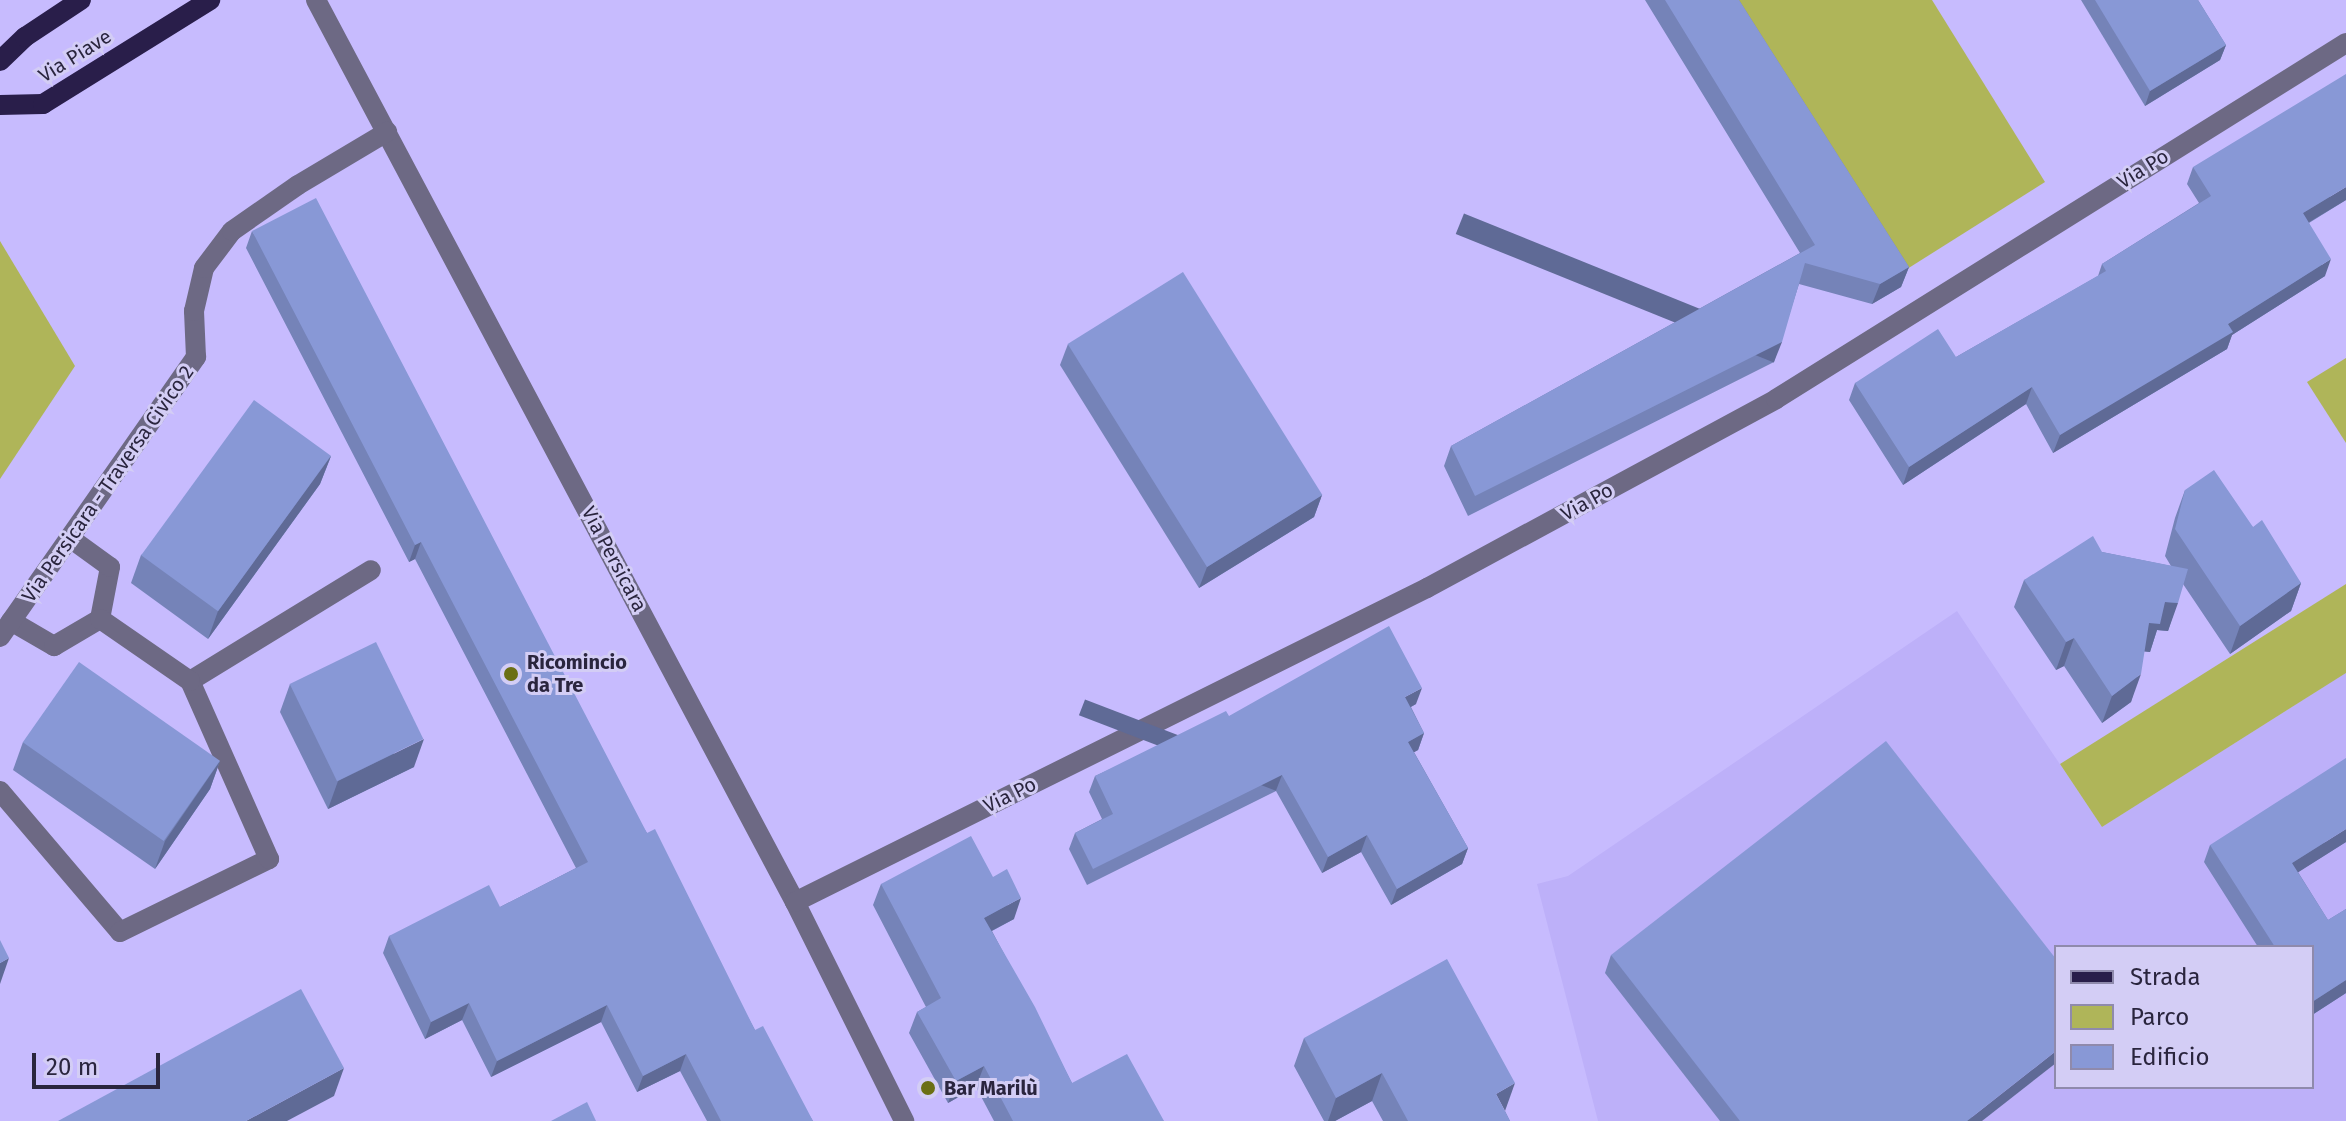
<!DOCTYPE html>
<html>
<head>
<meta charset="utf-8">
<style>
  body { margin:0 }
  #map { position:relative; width:2346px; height:1121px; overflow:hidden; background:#c7bbfe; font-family:"Fira Sans",sans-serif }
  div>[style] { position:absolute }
  .built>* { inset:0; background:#bdb0f9 }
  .green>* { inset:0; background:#afb559 }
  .minor>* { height:20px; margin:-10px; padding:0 10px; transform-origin:10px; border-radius:10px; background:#6d6984 }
  .major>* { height:20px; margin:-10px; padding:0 10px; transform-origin:10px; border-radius:10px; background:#291e4a }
  .wall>* { inset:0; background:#7583b8 }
  .shaded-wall>* { inset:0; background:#5f6a96; transform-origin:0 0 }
  .building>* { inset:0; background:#8898d6; transform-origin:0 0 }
  .dots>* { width:22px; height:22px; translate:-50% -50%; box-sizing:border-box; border:4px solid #d3cdf5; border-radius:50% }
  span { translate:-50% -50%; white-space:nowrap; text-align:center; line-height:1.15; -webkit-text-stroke:6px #d3cdf5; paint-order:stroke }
  .street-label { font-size:20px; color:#2a253e }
  .poi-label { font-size:20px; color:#2a253e; font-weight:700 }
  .left { translate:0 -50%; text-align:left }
  .legend { position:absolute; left:2054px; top:945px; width:260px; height:144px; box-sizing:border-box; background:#d3cdf5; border:2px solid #8f8aac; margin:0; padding:10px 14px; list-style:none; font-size:24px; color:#2a253e }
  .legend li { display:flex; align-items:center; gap:16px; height:40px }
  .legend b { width:40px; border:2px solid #8f8aac }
  .scale { position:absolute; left:32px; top:1053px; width:128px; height:36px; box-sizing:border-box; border:4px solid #2a253e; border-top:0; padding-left:10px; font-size:24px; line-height:28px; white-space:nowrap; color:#2a253e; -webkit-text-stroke:6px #d3cdf5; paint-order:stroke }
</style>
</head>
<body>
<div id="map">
  <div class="built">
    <i style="clip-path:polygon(evenodd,1957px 611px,2102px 827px,2346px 673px,2346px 1121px,1598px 1121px,1537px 884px,1568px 876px,1957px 611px,2056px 947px,2312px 947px,2312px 1087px,2056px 1087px,2056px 947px)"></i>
  </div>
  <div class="green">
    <i style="clip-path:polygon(1724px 0,1932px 0,2045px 182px,1896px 276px)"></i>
    <i style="clip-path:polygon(0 241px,75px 366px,0 479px)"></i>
    <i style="clip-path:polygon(2346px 358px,2346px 443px,2307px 382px)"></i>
    <i style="clip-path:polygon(2346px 584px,2346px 673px,2102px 827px,2060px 764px)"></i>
  </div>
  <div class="minor">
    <i style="left:316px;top:0;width:1021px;rotate:62.03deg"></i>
    <i style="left:795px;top:902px;width:245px;rotate:63.5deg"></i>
    <i style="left:11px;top:621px;width:50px;rotate:30.2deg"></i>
    <i style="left:54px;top:646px;width:53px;rotate:-30.4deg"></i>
    <i style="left:100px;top:619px;width:53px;rotate:-79.1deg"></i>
    <i style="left:110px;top:567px;width:49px;rotate:-144.1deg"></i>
    <i style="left:0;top:637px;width:342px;rotate:-55deg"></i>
    <i style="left:196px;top:357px;width:46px;rotate:-92.5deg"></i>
    <i style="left:194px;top:311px;width:44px;rotate:-76.9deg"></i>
    <i style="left:204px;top:268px;width:46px;rotate:-52.9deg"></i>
    <i style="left:232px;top:231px;width:80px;rotate:-34.9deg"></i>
    <i style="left:298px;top:185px;width:104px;rotate:-30.8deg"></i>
    <i style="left:190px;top:681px;width:212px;rotate:-31.5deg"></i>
    <i style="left:0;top:791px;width:185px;rotate:49.6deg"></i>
    <i style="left:120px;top:932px;width:166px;rotate:-26.1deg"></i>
    <i style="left:269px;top:859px;width:195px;rotate:-113.9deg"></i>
    <i style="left:190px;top:681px;width:109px;rotate:-145.4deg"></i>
    <i style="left:795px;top:902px;width:706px;rotate:-26.42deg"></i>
    <i style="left:1427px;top:588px;width:397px;rotate:-28.4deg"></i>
    <i style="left:1776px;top:399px;width:672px;rotate:-31.99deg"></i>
  </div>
  <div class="major">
    <i style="left:0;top:61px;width:35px;rotate:-44deg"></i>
    <i style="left:25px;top:37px;width:67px;rotate:-33.5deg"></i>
    <i style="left:0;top:105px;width:43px;rotate:-1.3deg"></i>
    <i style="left:43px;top:104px;width:197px;rotate:-31.9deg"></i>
  </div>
  <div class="wall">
    <i style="clip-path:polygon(1645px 0,1739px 0,1909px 267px,1901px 287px,1872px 304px,1799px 284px,1774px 362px,1468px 516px,1444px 466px,1451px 446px,1800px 253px)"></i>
    <i style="clip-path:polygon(2081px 0,2198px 0,2226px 45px,2220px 60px,2145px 106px)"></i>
    <i style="clip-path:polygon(2193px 167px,2346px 200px,2309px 223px,2325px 276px,2232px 335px,2227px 349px,2053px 453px,2026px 404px,1903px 485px,1849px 400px,1855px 383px,1956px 357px,2098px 276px,2102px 264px,2199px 203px,2187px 184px)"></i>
    <i style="clip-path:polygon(252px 231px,647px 833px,755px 1030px,813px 1121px,707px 1121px,680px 1071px,637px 1092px,601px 1022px,491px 1077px,462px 1020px,425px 1039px,383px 953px,389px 936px,500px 907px,576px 868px,415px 559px,409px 562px,246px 248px)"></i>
    <i style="clip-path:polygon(1068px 344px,1322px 495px,1314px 517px,1199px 588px,1060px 365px)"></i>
    <i style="clip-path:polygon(331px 456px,320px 484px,208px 639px,131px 583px,141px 555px)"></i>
    <i style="clip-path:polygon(2185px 490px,2253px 527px,2301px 583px,2291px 611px,2230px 654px,2183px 584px,2168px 631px,2157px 630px,2150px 652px,2144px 651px,2131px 702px,2102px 723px,2064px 666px,2056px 670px,2014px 607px,2024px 580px,2102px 552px,2171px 566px,2165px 556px,2175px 518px)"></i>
    <i style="clip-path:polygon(290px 684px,414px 767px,328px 809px,280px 712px)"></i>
    <i style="clip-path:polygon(1416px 704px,1411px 707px,1424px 733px,1418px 750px,1414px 752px,1468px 848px,1462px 864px,1391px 905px,1361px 852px,1322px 873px,1276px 791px,1087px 885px,1069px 849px,1075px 833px,1102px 819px,1089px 792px,1095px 776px,1229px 716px)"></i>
    <i style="clip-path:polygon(23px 742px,220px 761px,210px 789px,155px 869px,13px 770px)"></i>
    <i style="clip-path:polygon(2346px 842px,2298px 872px,2328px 920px,2346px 909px,2346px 993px,2312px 1015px,2312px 947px,2258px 947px,2204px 862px,2210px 845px)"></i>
    <i style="clip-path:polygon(993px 877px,1014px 919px,992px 931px,1072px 1083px,1164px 1121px,994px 1121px,976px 1087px,948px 1103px,909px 1033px,917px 1012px,926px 1007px,873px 905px,881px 884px)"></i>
    <i style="clip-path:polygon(1611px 955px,1982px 1121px,1720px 1121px,1605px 973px)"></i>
    <i style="clip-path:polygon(1304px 1038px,1505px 1111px,1510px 1121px,1383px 1121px,1372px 1101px,1335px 1121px,1324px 1121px,1294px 1066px)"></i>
  </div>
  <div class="shaded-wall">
    <i style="clip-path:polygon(2226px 45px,2220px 60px,2145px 106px,2150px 91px)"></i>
    <i style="clip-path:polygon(2346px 187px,2346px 200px,2296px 230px,2303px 213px)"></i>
    <i style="clip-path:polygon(2331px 259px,2325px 276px,2232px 335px,2227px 349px,2053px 453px,2060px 435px,2228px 324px)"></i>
    <i style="clip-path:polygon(1909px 267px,1901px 287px,1872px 304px,1880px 284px)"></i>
    <i style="left:1782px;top:342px;width:22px;height:343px;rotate:112deg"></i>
    <i style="clip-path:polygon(2032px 387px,2026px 404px,1903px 485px,1909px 467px)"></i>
    <i style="clip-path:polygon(331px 456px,320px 484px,208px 639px,218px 611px)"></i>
    <i style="clip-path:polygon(1322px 495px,1314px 517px,1199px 588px,1207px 567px)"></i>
    <i style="clip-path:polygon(421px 542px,415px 559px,409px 562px,415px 545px)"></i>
    <i style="clip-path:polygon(2301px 583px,2291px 611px,2230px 654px,2240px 626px)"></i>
    <i style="clip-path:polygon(2165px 602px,2178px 603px,2168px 631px,2157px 630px,2150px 652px,2139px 651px,2149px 623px)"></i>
    <i style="clip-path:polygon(2074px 638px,2064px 666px,2056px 670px,2066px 642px)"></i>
    <i style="clip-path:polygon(2141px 674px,2131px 702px,2102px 723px,2112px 696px)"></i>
    <i style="clip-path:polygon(1422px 688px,1416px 704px,1399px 713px,1405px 697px)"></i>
    <i style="clip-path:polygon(1424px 733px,1418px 750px,1402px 759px,1408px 742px)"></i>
    <i style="clip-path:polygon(424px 739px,414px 767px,328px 809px,338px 781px)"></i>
    <i style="clip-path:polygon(220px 761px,210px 789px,155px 869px,165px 841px)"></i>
    <i style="left:1282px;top:775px;width:17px;height:211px;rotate:111deg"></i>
    <i style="clip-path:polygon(2346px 829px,2346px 842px,2286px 880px,2292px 863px)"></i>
    <i style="clip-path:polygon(1367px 835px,1361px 852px,1322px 873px,1328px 857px)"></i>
    <i style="clip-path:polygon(1468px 848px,1462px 864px,1391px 905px,1397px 889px)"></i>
    <i style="clip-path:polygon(1021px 898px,1014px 919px,976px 939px,984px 918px)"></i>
    <i style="clip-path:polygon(9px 958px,0 984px,0 963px)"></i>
    <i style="clip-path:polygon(2346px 980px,2346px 993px,2312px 1015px,2312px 1002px)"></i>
    <i style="clip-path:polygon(469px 1003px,462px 1020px,425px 1039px,431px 1022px)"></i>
    <i style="clip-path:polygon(607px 1005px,601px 1022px,491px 1077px,497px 1061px)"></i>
    <i style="clip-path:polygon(2056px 1051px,2056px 1063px,1982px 1121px,1967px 1121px)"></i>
    <i style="clip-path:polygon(686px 1054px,680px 1071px,637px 1092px,643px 1076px)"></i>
    <i style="clip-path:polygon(984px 1066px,976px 1087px,948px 1103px,956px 1081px)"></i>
    <i style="clip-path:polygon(344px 1068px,334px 1096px,287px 1121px,246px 1121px)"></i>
    <i style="clip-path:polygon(1382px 1073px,1372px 1101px,1335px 1121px,1328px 1121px,1336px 1098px)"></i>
    <i style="clip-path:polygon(1515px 1083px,1505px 1111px,1496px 1094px)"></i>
  </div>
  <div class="building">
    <i style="clip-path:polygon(1665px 0,1739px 0,1909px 267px,1880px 284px,1805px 263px,1782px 342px,1475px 496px,1451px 446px,1815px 245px)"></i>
    <i style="clip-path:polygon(2095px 0,2198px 0,2226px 45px,2150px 91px)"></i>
    <i style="clip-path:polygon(2346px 74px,2346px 187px,2303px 213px,2331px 259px,2228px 324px,2233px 332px,2060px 435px,2032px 387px,1909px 467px,1855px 383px,1938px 329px,1956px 357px,2106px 271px,2102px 264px,2211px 196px,2193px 167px)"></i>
    <i style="clip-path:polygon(316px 198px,647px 833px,655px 829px,755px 1030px,763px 1026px,813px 1121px,721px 1121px,686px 1054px,643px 1076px,607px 1005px,497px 1061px,469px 1003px,431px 1022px,389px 936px,489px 885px,500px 907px,588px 862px,421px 542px,415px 545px,252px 231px)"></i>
    <i style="left:1183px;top:272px;width:263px;height:136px;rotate:58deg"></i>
    <i style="left:254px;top:400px;width:95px;height:192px;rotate:36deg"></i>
    <i style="clip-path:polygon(2214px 470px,2253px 527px,2262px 520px,2301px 583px,2240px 626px,2175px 529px,2185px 490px)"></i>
    <i style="clip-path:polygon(2093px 536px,2102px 552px,2188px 569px,2178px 603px,2165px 602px,2160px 624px,2149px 623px,2141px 674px,2112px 696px,2074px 638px,2066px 642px,2024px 580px)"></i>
    <i style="clip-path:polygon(1389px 626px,1422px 688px,1405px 697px,1424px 733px,1408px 742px,1468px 848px,1397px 889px,1367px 835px,1328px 857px,1282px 775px,1093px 869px,1075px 833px,1113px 814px,1095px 776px,1226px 711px,1229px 716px)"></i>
    <i style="left:376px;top:642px;width:108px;height:96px;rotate:64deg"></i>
    <i style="left:79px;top:662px;width:172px;height:98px;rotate:35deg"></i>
    <i style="clip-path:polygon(1886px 741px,2056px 959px,2056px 1051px,1967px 1121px,1740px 1121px,1611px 955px)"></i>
    <i style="clip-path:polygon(2346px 758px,2346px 829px,2292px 863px,2328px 920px,2346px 909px,2346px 980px,2312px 1002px,2312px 947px,2275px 947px,2210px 845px)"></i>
    <i style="clip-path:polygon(971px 836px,993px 877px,1007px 869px,1021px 898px,984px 918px,1035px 1007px,1072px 1083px,1127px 1054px,1164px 1121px,1013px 1121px,984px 1066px,956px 1081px,917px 1012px,941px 998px,881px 884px)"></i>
    <i style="clip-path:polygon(0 940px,9px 958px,0 963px)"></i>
    <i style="clip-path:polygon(1447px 959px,1515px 1083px,1496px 1094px,1510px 1121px,1408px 1121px,1382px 1073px,1336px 1098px,1304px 1038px)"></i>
    <i style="clip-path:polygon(301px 989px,344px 1068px,246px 1121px,58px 1121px)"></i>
    <i style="clip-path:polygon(587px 1102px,596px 1121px,551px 1121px)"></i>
  </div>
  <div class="dots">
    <i style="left:511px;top:674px;background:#6b6f14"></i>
    <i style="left:928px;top:1088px;background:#6b6f14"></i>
  </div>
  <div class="street-label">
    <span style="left:75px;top:56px;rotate:-32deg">Via Piave</span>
    <span style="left:2143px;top:169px;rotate:-32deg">Via Po</span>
    <span style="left:108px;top:484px;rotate:-55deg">Via Persicara - Traversa Civico 2</span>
    <span style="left:1587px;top:502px;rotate:-29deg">Via Po</span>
    <span style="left:614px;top:559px;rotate:62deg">Via Persicara</span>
    <span style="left:1010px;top:795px;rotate:-26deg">Via Po</span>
  </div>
  <div class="poi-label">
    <span class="left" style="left:527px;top:674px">Ricomincio<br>da Tre</span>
    <span class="left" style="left:944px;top:1088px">Bar Marilù</span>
  </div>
  <ul class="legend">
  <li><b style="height:10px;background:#291e4a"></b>Strada</li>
  <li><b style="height:22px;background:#afb559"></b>Parco</li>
  <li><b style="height:22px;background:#8898d6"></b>Edificio</li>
  </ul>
  <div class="scale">20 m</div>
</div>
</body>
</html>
